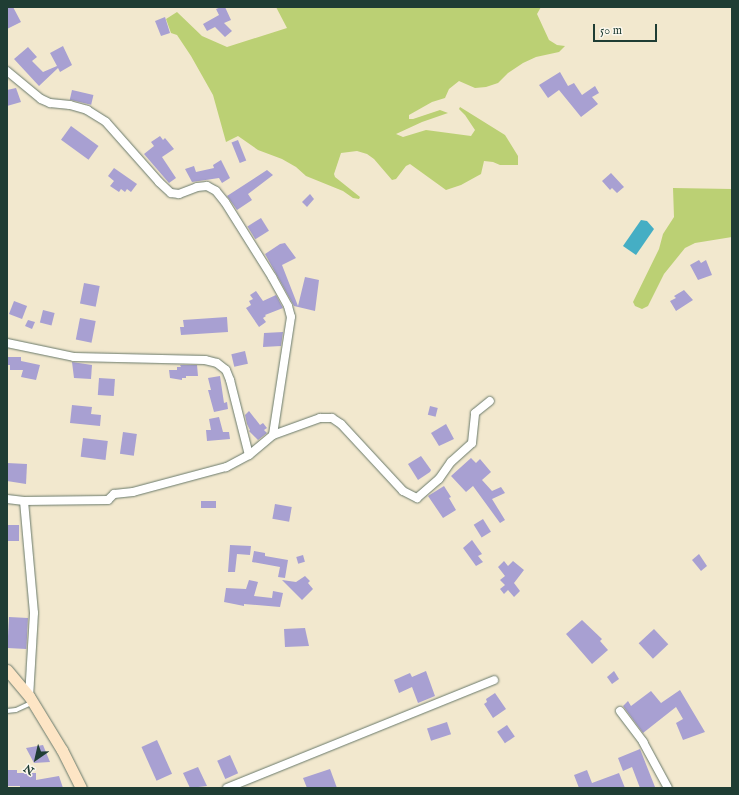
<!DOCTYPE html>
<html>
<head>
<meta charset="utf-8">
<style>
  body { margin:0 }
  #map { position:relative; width:739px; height:795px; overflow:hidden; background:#f2e8ce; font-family:"IM FELL English",serif }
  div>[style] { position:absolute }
  .green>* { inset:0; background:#bbd074 }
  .water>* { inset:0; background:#45aec4 }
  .building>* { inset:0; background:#a8a0d2; transform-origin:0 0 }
  .roads { filter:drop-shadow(0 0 1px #69796a) drop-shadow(0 0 1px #69796a) }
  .lane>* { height:4px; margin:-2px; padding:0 2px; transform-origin:2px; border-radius:2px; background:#fff }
  .street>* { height:8px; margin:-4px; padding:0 4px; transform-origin:4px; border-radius:4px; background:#fff }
  .secondary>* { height:11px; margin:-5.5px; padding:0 5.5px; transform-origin:5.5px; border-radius:5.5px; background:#fde5c5 }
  span { translate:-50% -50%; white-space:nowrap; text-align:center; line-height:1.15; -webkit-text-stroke:4px #fbf7ec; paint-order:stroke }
  .frame { position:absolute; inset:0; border:8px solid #1f3d34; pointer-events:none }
  .north { position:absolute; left:16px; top:739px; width:40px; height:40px; -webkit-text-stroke:3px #fbf7ec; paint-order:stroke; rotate:214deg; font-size:11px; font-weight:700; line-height:16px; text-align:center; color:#1f3d34 }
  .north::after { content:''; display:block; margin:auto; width:14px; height:18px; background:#1f3d34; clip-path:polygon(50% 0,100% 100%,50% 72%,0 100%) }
  .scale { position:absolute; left:593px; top:24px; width:64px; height:18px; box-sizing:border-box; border:2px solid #1f3d34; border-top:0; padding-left:5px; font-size:12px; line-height:14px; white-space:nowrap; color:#1f3d34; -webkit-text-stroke:3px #fbf7ec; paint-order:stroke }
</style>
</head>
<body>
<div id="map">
  <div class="green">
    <i style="clip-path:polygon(276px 7px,541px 7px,537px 14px,549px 40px,557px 45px,565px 46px,559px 52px,536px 57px,523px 63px,508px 73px,498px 83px,486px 87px,475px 88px,459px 81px,449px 89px,445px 98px,432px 102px,409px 115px,409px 119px,413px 119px,440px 110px,448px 113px,422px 122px,396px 134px,403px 137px,426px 130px,471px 136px,475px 130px,465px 115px,459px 109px,460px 107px,505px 135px,518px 156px,518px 165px,500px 165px,493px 162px,484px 161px,481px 174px,461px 185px,446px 190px,410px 164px,406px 166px,396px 179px,392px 180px,374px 159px,367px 154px,357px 151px,341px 153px,334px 174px,335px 177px,360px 197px,359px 199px,353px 198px,343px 191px,306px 176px,296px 167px,282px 159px,258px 150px,238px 136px,226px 142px,213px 95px,191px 56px,177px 35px,171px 33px,166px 19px,177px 12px,202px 36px,227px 47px,287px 28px)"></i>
    <i style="clip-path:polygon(673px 188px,732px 189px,732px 237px,695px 243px,685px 248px,664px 274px,648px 306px,642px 309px,635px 306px,633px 302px,659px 249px,663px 234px,674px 217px)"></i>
  </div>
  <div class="water">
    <i style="clip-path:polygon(641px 220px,647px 221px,654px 229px,636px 255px,623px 246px)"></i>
  </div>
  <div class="building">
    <i style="clip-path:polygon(7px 7px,13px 7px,21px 22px,7px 29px)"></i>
    <i style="clip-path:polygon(221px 7px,225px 7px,231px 20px,224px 23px,232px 31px,225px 37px,215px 27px,207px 31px,203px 24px,219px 15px,216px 9px)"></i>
    <i style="clip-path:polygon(165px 17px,170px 33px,161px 36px,155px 21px)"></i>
    <i style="clip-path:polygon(63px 46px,72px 65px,60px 72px,58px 68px,39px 86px,14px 59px,28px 47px,37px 57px,32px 61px,43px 72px,57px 66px,50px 53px)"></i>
    <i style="clip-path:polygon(560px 72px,568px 86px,574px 83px,582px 95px,595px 86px,599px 93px,592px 97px,598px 104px,581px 117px,559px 90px,548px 98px,539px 85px)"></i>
    <i style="clip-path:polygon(16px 88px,21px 102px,7px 106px,7px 90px)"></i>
    <i style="left:72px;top:90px;width:22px;height:10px;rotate:13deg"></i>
    <i style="left:71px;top:126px;width:34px;height:17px;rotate:36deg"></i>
    <i style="clip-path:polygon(160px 136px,163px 140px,165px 138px,174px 149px,162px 157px,176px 178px,169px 183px,144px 154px,154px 146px,151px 142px)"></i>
    <i style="left:238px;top:140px;width:22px;height:7px;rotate:68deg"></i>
    <i style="clip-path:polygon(221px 160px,230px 178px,222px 183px,219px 178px,192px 182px,185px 169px,194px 166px,196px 172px,214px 168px,213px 165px)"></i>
    <i style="clip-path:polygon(114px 168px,137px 184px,131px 192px,127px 189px,125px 192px,121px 189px,119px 192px,110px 186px,114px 181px,108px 176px)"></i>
    <i style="clip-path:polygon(267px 170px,273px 175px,248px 194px,252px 200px,237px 210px,227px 196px)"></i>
    <i style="clip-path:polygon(611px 173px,624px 187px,617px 193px,612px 188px,610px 190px,602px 181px)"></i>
    <i style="clip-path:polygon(310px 194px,314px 199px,307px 207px,302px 202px)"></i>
    <i style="left:261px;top:218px;width:15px;height:16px;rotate:58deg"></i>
    <i style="clip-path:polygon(285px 243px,296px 258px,282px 265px,298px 306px,305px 277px,319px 280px,315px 311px,294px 306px,265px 254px,280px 244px)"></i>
    <i style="clip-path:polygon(699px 260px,701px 263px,706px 260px,712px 275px,698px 280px,690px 265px)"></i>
    <i style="left:84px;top:283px;width:16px;height:21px;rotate:11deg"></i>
    <i style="clip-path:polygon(684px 290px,693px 300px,676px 311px,670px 301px,676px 298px,674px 296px)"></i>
    <i style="clip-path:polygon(256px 291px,263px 301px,276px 295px,283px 308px,265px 315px,266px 316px,263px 318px,266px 322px,259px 327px,246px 308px,251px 305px,249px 301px,253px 299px,250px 295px)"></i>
    <i style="left:14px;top:301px;width:14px;height:14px;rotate:21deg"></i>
    <i style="left:43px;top:310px;width:12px;height:13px;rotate:14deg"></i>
    <i style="clip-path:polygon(227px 317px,228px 332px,181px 335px,180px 327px,184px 327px,183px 320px)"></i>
    <i style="left:80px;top:318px;width:16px;height:22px;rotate:11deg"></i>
    <i style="clip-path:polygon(28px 320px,35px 322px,32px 329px,25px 326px)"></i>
    <i style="clip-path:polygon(283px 332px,281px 346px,263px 347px,264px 333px)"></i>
    <i style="left:245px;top:351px;width:13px;height:14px;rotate:77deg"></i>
    <i style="clip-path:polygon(7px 357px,21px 357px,21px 361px,40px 365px,36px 380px,21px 377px,23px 370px,10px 370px,10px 365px,7px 365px)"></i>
    <i style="clip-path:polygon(72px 362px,92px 365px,91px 379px,74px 378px)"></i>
    <i style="clip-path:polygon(180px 365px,197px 365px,198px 376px,186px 376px,186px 378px,182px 378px,182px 380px,170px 378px,169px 370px,177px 370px,177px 367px,181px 367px)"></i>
    <i style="clip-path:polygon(220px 376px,224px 403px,227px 402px,228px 409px,214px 412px,208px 390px,211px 390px,208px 378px)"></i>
    <i style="left:99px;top:378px;width:16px;height:17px;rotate:4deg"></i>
    <i style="clip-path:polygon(72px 405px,92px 407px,91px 414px,101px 415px,100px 426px,70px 423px)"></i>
    <i style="left:430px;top:406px;width:8px;height:9px;rotate:14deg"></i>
    <i style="clip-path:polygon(249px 411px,260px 425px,263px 423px,267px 428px,264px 430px,267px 433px,258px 440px,249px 431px,250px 430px,247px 424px,245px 415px)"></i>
    <i style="clip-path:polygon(219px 417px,223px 432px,229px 432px,230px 439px,207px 441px,206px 430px,211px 430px,209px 419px)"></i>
    <i style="clip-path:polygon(446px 424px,454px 439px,439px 446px,431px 433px)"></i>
    <i style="left:123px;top:432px;width:14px;height:22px;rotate:8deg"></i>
    <i style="left:83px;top:438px;width:25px;height:19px;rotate:7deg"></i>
    <i style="clip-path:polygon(421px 456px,431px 470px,430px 472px,418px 480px,408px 464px)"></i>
    <i style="clip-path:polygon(471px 458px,476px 463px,480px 459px,491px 472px,482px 480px,492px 491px,501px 487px,505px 493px,492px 499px,505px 520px,500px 523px,473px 486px,466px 492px,451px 476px)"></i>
    <i style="clip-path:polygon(7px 463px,27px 464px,26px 484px,7px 481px)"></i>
    <i style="clip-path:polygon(444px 486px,451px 497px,449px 498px,456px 510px,443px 518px,428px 496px)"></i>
    <i style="left:201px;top:501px;width:15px;height:7px"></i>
    <i style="left:275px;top:504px;width:17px;height:15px;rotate:10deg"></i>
    <i style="left:483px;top:519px;width:15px;height:11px;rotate:58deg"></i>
    <i style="left:7px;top:525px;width:12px;height:16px"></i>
    <i style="clip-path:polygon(472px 540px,482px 554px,478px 556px,483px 562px,476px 566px,463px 548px)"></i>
    <i style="clip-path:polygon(230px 545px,251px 546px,250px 555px,237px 554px,235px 572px,228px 572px)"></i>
    <i style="clip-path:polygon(254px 551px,265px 553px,265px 556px,288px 560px,285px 578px,278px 577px,280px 567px,252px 562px)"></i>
    <i style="clip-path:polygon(699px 554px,707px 566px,701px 571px,692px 560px)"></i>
    <i style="left:303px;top:555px;width:7px;height:7px;rotate:74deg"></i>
    <i style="clip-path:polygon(504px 561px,508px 566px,513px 561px,524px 570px,514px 583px,520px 591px,514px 597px,508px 590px,504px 594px,500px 589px,505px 585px,500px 580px,505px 576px,498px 567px)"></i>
    <i style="clip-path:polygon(305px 576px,310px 581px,308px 583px,313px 589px,302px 600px,282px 580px,296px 582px)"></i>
    <i style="clip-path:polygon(249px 580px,258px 582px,254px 596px,272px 598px,273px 591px,283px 593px,280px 607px,244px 604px,244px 606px,224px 602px,226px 588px,246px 589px)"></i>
    <i style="left:9px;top:617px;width:19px;height:31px;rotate:3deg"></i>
    <i style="clip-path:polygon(582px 620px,602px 639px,600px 641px,608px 650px,592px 664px,566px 634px)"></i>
    <i style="clip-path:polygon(305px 628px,309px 646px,285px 647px,284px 629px)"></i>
    <i style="left:654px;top:629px;width:21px;height:21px;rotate:47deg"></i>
    <i style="clip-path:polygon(426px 671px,435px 696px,418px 703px,412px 687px,399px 693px,394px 680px,410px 673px,412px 677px)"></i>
    <i style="clip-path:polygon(614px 671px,619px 679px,612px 684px,607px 677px)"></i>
    <i style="clip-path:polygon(680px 690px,705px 732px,683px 740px,676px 723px,683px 719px,676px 707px,643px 733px,623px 706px,628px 701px,631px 706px,651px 691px,661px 703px)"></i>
    <i style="clip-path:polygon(495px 693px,506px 709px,493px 718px,484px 704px,487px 702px,486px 699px)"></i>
    <i style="left:447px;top:722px;width:13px;height:21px;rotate:72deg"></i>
    <i style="left:507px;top:725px;width:14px;height:12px;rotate:56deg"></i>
    <i style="left:157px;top:740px;width:37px;height:17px;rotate:66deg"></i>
    <i style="clip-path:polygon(43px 745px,50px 762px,34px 763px,26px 748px)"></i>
    <i style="clip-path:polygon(640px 749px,655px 787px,651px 788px,640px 788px,632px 767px,623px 771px,618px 758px)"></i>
    <i style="left:230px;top:755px;width:20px;height:14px;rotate:66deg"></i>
    <i style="clip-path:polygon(198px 767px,207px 786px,190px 788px,183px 773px)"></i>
    <i style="clip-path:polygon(330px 769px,337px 788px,307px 788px,303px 778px)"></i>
    <i style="clip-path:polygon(7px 770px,17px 770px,17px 773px,36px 773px,36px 780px,59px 776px,63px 788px,20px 788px,20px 786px,7px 786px)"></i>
    <i style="clip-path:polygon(587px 770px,592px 783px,619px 773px,625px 788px,579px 788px,574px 775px)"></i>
  </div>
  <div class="roads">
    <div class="lane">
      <i style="left:7px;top:711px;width:9px;rotate:-6deg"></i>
      <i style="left:16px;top:710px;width:17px;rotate:-25deg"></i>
    </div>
    <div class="street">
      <i style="left:7px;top:71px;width:44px;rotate:39.5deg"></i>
      <i style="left:41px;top:99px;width:10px;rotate:24deg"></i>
      <i style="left:50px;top:103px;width:20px;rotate:6deg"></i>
      <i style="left:70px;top:105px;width:18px;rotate:16deg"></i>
      <i style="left:87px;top:110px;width:22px;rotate:32deg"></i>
      <i style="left:106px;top:122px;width:80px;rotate:48.5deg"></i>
      <i style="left:159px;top:182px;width:16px;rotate:43deg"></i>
      <i style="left:171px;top:193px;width:8px;rotate:7deg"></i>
      <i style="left:179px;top:194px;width:19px;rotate:-21deg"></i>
      <i style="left:197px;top:187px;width:10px;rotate:-6deg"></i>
      <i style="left:207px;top:186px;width:10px;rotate:29deg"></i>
      <i style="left:216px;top:191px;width:14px;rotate:51deg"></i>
      <i style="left:225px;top:202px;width:89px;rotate:57.9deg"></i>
      <i style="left:272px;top:277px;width:33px;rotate:61deg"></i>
      <i style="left:288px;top:306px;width:11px;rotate:75deg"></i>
      <i style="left:291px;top:317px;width:119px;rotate:98.7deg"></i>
      <i style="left:273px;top:435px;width:31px;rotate:140deg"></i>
      <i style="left:249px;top:455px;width:26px;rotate:152deg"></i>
      <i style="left:226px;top:467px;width:96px;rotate:165deg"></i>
      <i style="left:133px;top:492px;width:19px;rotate:174deg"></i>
      <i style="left:114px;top:494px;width:8px;rotate:135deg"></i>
      <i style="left:108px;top:500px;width:84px;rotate:179.3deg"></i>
      <i style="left:24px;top:501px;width:17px;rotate:-173deg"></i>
      <i style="left:7px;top:343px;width:68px;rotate:11.8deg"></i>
      <i style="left:74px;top:357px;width:131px;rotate:1.3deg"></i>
      <i style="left:205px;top:360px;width:12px;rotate:14deg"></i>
      <i style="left:217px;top:363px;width:11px;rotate:38deg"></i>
      <i style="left:226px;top:370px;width:11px;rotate:68deg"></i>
      <i style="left:230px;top:380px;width:77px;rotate:75.8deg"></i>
      <i style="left:273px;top:435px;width:50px;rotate:-19.9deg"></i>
      <i style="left:320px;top:418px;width:12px"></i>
      <i style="left:332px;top:418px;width:11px;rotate:34deg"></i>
      <i style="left:341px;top:424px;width:91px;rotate:47.2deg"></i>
      <i style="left:403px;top:491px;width:16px;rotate:27deg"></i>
      <i style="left:417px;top:498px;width:29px;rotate:-41deg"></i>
      <i style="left:439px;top:479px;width:21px;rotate:-55deg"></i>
      <i style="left:451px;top:462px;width:28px;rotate:-42deg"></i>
      <i style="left:472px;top:443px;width:30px;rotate:-84deg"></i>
      <i style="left:475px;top:413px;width:19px;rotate:-39deg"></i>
      <i style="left:24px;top:501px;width:112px;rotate:84.9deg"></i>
      <i style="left:34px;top:613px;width:83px;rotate:93.4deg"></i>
      <i style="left:620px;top:711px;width:39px;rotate:53deg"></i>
      <i style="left:643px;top:742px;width:52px;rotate:61.5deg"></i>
      <i style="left:227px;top:788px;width:288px;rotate:-22deg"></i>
    </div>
    <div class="secondary">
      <i style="left:7px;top:670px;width:34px;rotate:50deg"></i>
      <i style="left:29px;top:696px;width:63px;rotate:58.6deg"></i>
      <i style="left:62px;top:750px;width:42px;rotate:63.4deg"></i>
    </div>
  </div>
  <div class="frame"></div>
  <div class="north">N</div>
  <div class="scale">50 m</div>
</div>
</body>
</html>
